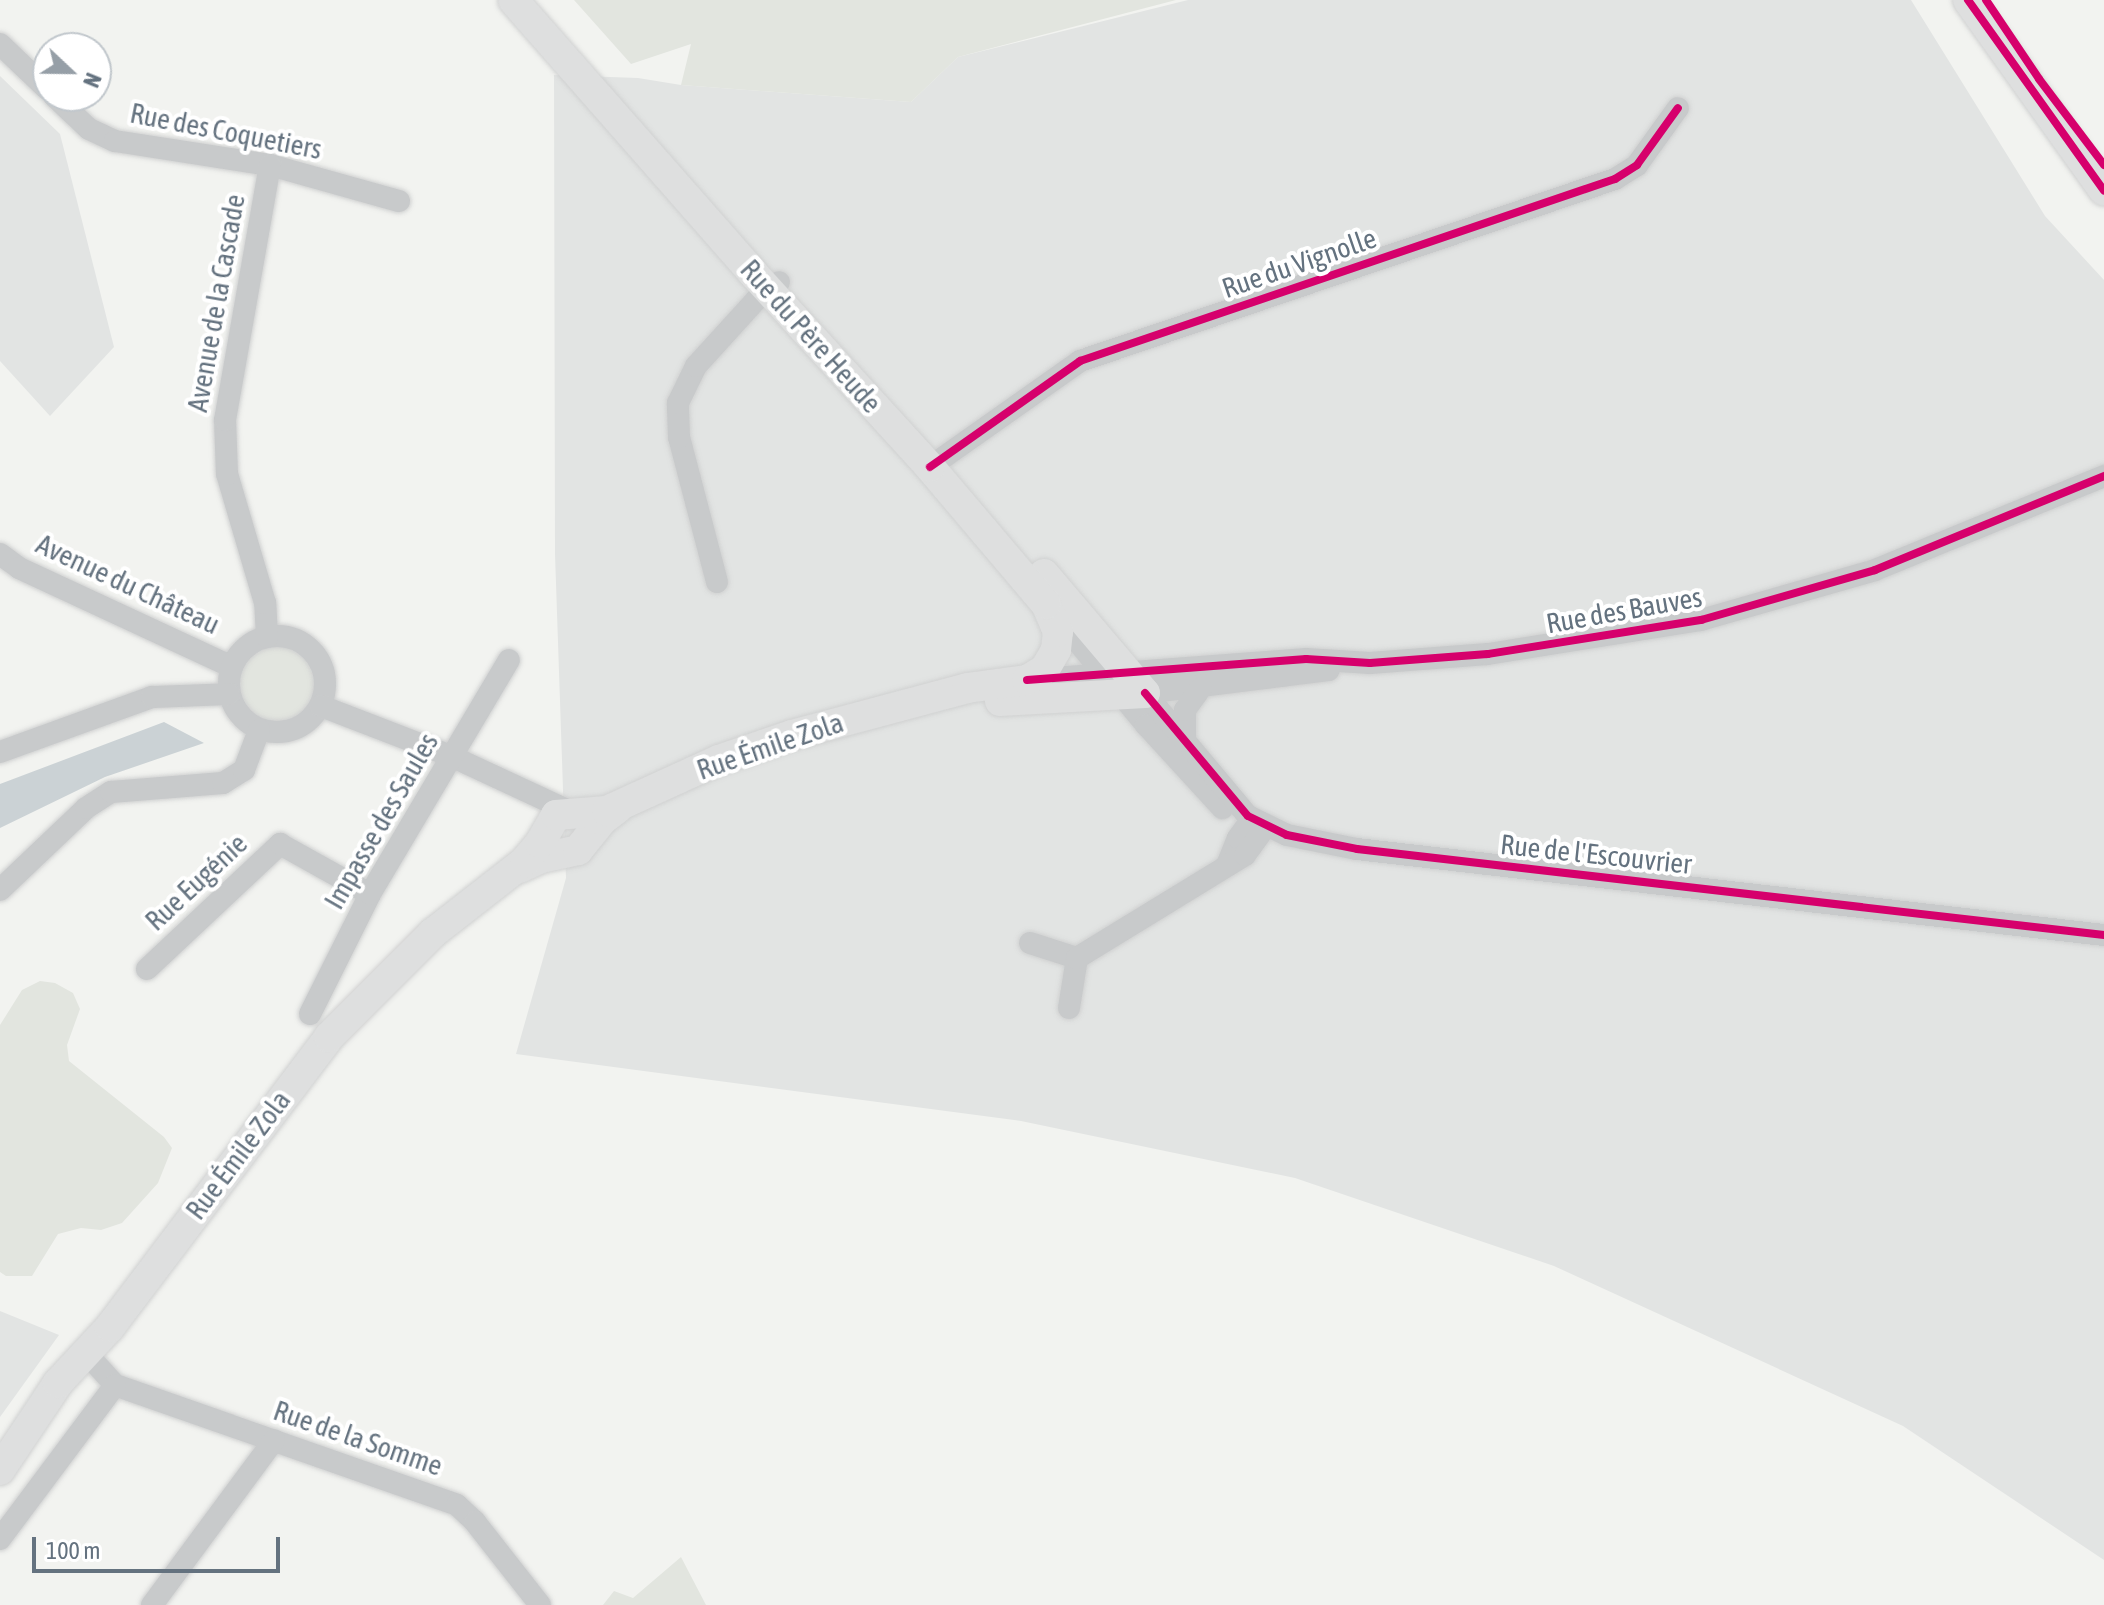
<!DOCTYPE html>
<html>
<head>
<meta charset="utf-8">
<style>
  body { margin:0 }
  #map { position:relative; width:2104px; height:1605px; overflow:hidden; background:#f2f3f0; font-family:"Asap Condensed",sans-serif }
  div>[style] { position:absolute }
  .built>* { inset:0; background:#e2e4e3 }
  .green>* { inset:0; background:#e2e5df }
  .round { border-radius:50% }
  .water>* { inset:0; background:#cbd2d5 }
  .roads { filter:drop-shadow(0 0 2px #d0d1d1) drop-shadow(0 0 2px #d0d1d1) }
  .minor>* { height:22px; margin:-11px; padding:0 11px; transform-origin:11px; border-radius:11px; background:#c8cacb }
  .minor>.ring { margin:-11px; padding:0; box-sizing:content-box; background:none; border:22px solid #c8cacb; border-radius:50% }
  .major>* { height:30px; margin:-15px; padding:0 15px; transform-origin:15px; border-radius:15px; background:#dedfdf }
  .cycleway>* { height:8px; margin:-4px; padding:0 4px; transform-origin:4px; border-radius:4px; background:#d6006c }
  span { translate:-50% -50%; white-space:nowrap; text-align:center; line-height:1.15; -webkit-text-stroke:8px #fff; paint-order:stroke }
  .street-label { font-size:28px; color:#64727f }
  .north { position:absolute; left:32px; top:32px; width:80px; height:80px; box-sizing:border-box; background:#fff; border:2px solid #c1c7cc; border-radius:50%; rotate:112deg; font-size:22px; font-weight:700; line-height:32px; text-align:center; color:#64727f }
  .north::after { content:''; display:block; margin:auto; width:28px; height:36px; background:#969fa7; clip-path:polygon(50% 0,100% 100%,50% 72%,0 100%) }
  .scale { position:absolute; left:32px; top:1537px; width:248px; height:36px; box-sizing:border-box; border:4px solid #64727f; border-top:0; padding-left:10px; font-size:24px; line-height:28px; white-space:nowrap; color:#64727f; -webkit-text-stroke:6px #fff; paint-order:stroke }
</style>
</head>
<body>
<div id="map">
  <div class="built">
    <i style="clip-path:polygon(1188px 0,1911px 0,2045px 216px,2104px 280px,2104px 1560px,1903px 1426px,1554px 1266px,1295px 1178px,1021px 1121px,516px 1054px,566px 878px,555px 554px,554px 75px,638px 78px,681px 85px,911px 102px,958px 57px)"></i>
    <i style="clip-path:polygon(0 76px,60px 134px,114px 347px,50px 416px,0 361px)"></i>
    <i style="clip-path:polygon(0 1311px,59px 1335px,0 1417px)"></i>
  </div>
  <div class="green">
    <i style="clip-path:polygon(574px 0,1176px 0,958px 57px,911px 102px,681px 85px,691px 44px,631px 64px)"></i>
    <i class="round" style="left:239px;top:643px;width:80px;height:80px"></i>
    <i style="clip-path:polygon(40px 981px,55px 983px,73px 993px,80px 1009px,67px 1045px,69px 1061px,164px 1137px,172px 1148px,158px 1183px,122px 1223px,101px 1230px,81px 1228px,58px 1234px,32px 1276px,6px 1276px,0 1272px,0 1025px,22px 990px)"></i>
    <i style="clip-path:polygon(681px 1557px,706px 1605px,603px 1605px,614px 1591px,633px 1598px)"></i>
  </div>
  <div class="water">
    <i style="clip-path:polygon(164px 722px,204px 743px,105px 777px,0 828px,0 784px)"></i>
  </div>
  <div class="roads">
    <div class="minor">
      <i style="left:0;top:44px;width:66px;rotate:43.8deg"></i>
      <i style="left:54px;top:96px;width:48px;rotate:43.3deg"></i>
      <i style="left:89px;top:129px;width:29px;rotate:25deg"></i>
      <i style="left:115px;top:141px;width:157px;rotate:8.8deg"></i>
      <i style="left:270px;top:165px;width:134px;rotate:15.6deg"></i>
      <i style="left:930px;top:467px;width:184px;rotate:-35.2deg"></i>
      <i style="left:1080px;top:361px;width:565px;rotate:-18.79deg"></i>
      <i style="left:1615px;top:179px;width:26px;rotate:-32deg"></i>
      <i style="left:1637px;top:165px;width:70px;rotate:-54.3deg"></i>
      <i style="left:0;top:554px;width:24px;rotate:36deg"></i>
      <i style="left:19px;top:568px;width:235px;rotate:24.9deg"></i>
      <i style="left:717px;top:582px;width:150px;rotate:-104.7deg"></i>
      <i style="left:679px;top:437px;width:34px;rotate:-92deg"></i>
      <i style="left:678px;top:403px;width:41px;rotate:-64.1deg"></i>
      <i style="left:696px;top:366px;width:89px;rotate:-47.7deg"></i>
      <i style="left:756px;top:300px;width:29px;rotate:-38deg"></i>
      <i style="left:1054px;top:613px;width:145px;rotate:50.6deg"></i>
      <i style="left:1146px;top:725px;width:113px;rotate:47.5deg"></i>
      <i class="ring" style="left:229px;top:636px;width:74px;height:74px"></i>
      <i style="left:267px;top:637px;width:34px;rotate:-93deg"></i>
      <i style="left:265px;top:603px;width:134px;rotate:-106.4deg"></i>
      <i style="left:227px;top:474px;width:54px;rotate:-92.1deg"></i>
      <i style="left:225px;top:420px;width:259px;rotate:-80deg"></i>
      <i style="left:1027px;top:680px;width:280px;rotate:-4.3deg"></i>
      <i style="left:1306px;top:659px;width:64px;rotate:3.6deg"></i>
      <i style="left:1370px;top:663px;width:118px;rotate:-4.4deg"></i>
      <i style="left:1488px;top:654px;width:216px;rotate:-9.1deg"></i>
      <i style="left:1701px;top:620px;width:181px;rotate:-16deg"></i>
      <i style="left:1875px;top:570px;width:248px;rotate:-22.3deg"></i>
      <i style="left:1145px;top:693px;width:160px;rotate:50.1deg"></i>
      <i style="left:1248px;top:816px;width:43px;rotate:26deg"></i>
      <i style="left:1287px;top:835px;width:71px;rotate:11.3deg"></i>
      <i style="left:1357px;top:849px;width:752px;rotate:6.57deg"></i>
      <i style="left:1145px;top:693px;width:185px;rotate:-7.1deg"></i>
      <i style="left:321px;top:706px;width:142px;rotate:21.1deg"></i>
      <i style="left:453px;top:757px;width:130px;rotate:25deg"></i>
      <i style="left:1185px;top:741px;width:31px;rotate:-90deg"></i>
      <i style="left:1185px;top:710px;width:27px;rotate:-54deg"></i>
      <i style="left:0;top:752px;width:162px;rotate:-19.9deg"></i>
      <i style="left:152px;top:697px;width:77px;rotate:-2.2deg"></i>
      <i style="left:1227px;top:865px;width:29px;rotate:-68deg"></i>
      <i style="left:1238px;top:838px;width:24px;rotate:-54deg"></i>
      <i style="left:0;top:890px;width:119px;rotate:-43.6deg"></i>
      <i style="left:86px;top:808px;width:30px;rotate:-33deg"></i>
      <i style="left:111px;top:792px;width:112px;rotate:-4.6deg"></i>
      <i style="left:223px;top:783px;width:25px;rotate:-32deg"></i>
      <i style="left:244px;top:770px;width:43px;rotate:-69.4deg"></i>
      <i style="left:1030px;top:943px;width:49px;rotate:17.7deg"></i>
      <i style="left:147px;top:969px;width:183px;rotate:-43.2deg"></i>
      <i style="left:280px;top:844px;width:103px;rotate:29.1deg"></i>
      <i style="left:1069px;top:1008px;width:51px;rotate:-80.9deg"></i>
      <i style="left:1077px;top:958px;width:197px;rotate:-31.5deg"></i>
      <i style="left:1245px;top:855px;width:34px;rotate:-54deg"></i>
      <i style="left:310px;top:1014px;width:134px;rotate:-63.4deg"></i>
      <i style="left:370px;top:894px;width:272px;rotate:-59.3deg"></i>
      <i style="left:85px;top:1352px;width:45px;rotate:47.7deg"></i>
      <i style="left:115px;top:1385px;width:362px;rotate:19.3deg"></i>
      <i style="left:457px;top:1505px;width:25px;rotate:43deg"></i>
      <i style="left:475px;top:1522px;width:105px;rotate:51.9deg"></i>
      <i style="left:0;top:1539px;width:192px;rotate:-53.2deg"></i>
      <i style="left:152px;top:1605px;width:205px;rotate:-53.5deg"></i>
    </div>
    <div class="major">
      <i style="left:1968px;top:0;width:234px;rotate:54.5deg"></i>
      <i style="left:1044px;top:574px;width:156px;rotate:49.7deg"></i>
      <i style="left:1000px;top:701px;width:145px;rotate:-3.2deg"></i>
      <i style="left:520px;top:868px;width:23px;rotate:-25deg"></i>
      <i style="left:541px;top:858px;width:38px;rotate:-12deg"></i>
      <i style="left:578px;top:850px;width:38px;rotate:-51deg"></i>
      <i style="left:602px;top:820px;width:20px;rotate:-37deg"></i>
      <i style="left:0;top:1470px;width:105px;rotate:-56.3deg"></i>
      <i style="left:58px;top:1383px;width:76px;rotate:-47.1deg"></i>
      <i style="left:110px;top:1327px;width:363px;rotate:-52.9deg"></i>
      <i style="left:329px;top:1037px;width:147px;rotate:-45deg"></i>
      <i style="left:433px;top:933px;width:117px;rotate:-38deg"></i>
      <i style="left:525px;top:861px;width:23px;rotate:-50deg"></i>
      <i style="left:540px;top:843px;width:32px;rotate:-60deg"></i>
      <i style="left:556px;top:815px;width:51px;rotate:-4.5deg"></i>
      <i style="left:607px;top:811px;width:123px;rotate:-24.5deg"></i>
      <i style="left:719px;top:760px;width:77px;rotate:-18.9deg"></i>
      <i style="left:792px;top:735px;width:181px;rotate:-15deg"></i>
      <i style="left:967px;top:688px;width:61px;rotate:-7.6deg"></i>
      <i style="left:1027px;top:680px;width:21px;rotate:-31deg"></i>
      <i style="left:1045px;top:669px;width:22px;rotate:-60deg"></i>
      <i style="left:1056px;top:650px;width:18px;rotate:-84deg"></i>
      <i style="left:1058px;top:632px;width:30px;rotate:-113deg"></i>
      <i style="left:1046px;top:604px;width:180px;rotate:-130.3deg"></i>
      <i style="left:930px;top:467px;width:263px;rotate:-132.4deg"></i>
      <i style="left:753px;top:273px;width:363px;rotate:-131.3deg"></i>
    </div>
  </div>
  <div class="cycleway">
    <i style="left:1968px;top:0;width:234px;rotate:54.5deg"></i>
    <i style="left:1986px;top:0;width:95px;rotate:56.1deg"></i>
    <i style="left:2039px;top:79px;width:108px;rotate:52.9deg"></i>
    <i style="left:930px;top:467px;width:184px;rotate:-35.2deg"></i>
    <i style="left:1080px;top:361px;width:565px;rotate:-18.79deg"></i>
    <i style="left:1615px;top:179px;width:26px;rotate:-32deg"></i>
    <i style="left:1637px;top:165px;width:70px;rotate:-54.3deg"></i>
    <i style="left:1027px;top:680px;width:280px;rotate:-4.3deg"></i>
    <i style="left:1306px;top:659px;width:64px;rotate:3.6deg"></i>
    <i style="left:1370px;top:663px;width:118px;rotate:-4.4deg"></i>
    <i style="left:1488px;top:654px;width:216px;rotate:-9.1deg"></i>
    <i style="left:1701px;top:620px;width:181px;rotate:-16deg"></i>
    <i style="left:1875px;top:570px;width:248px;rotate:-22.3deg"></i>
    <i style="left:1145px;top:693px;width:160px;rotate:50.1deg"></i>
    <i style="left:1248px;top:816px;width:43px;rotate:26deg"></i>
    <i style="left:1287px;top:835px;width:71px;rotate:11.3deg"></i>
    <i style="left:1357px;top:849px;width:752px;rotate:6.57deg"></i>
  </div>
  <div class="street-label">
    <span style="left:226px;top:131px;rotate:11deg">Rue des Coquetiers</span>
    <span style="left:1299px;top:263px;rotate:-19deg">Rue du Vignolle</span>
    <span style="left:216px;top:303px;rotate:-80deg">Avenue de la Cascade</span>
    <span style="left:811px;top:336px;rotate:48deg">Rue du Père Heude</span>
    <span style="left:128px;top:584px;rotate:25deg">Avenue du Château</span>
    <span style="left:1624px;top:610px;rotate:-10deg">Rue des Bauves</span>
    <span style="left:770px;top:746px;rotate:-19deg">Rue Émile Zola</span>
    <span style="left:381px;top:821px;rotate:-60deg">Impasse des Saules</span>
    <span style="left:1596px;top:854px;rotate:6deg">Rue de l'Escouvrier</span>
    <span style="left:196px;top:882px;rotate:-43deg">Rue Eugénie</span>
    <span style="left:238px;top:1155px;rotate:-53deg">Rue Émile Zola</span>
    <span style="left:358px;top:1438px;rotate:19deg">Rue de la Somme</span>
  </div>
  <div class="north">N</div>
  <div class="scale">100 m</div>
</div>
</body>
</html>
